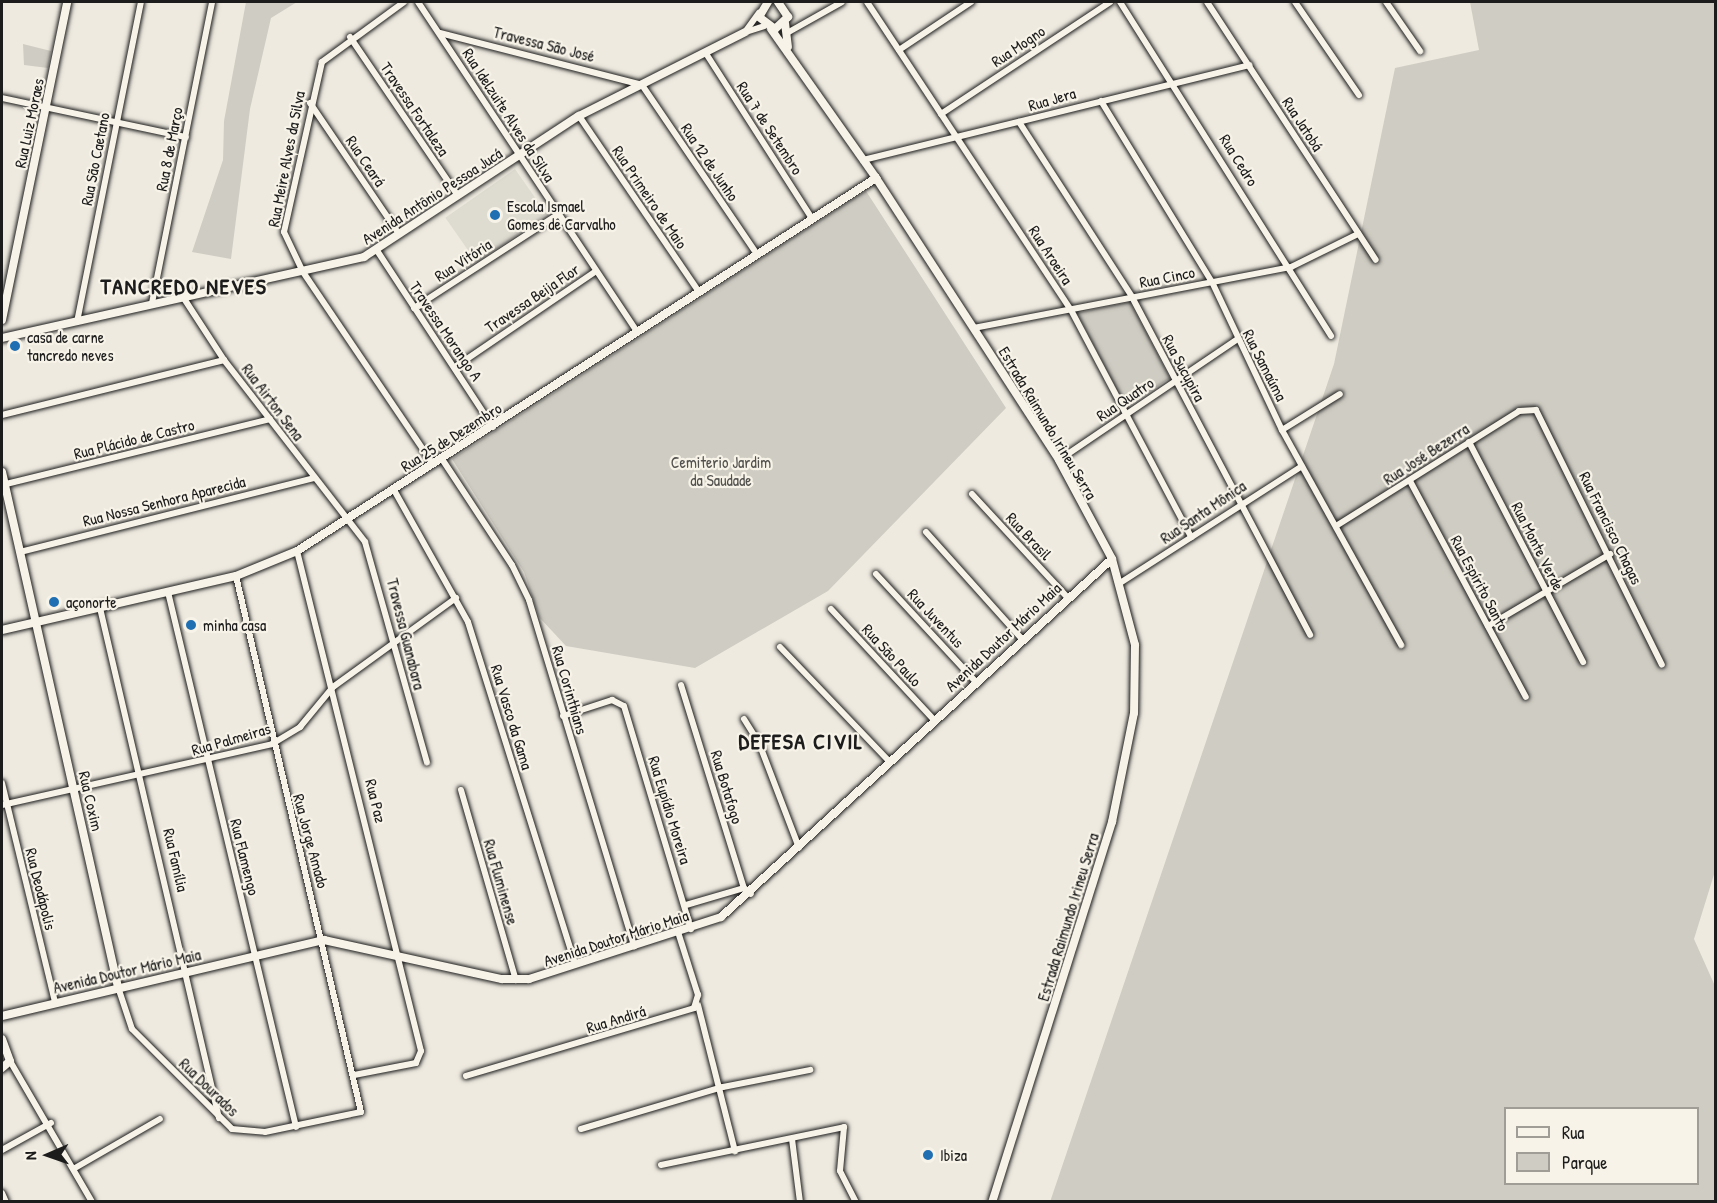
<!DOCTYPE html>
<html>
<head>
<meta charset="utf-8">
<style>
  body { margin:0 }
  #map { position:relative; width:1717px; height:1203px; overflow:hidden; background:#eeeae0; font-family:"Patrick Hand",sans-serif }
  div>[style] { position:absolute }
  .built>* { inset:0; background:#dedbd1; transform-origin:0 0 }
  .green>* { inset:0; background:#cfccc3 }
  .roads { filter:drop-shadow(0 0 2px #1c1c1c) drop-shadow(0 0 2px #1c1c1c) }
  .minor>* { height:6px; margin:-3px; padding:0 3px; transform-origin:3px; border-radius:3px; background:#f7f3e8 }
  .tertiary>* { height:8px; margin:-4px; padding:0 4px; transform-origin:4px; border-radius:4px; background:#f7f3e8 }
  .dots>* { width:16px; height:16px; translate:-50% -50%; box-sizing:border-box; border:3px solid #f7f3e8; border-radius:50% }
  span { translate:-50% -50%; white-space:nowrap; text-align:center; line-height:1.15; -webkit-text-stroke:4.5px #f7f3e8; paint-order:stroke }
  .street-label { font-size:16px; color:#1c1c1c }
  .poi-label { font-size:16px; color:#1c1c1c }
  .left { translate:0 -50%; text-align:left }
  .park-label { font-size:16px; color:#52514e }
  .district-label { font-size:22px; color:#1c1c1c; font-weight:700; letter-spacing:1.5px }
  .frame { position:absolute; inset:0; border:3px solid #1c1c1c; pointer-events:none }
  .legend { position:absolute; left:1504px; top:1107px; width:195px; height:78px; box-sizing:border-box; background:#f7f3e8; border:2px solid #9f9d96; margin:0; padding:8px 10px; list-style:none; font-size:18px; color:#1c1c1c }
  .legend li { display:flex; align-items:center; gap:12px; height:30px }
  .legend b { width:30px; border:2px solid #9f9d96 }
  .north { position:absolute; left:18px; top:1125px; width:60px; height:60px; -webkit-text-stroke:4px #f7f3e8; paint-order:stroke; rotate:268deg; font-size:16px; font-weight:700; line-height:24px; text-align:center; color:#1c1c1c }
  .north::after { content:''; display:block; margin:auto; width:21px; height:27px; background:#1c1c1c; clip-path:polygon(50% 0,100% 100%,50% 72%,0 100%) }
</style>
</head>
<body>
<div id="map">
  <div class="built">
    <i style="left:515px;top:169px;width:55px;height:85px;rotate:55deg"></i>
  </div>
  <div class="green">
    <i style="clip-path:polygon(246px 2px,297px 2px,271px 18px,250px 109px,231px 259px,192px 252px,223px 160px,224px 121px)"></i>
    <i style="clip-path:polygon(evenodd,1470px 2px,1715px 2px,1716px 868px,1694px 939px,1715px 986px,1715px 1201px,1050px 1202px,1334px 364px,1395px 68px,1479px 50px,1470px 2px,1506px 1108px,1698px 1108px,1698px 1184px,1506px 1184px,1506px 1108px)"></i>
    <i style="clip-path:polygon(23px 44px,51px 51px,48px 68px,24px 65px)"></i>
    <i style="clip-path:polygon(866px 191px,1006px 408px,828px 591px,695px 668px,566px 646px,539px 617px,524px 572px,452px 459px)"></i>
    <i style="clip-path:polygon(1130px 302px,1170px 378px,1126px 407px,1077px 313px)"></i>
  </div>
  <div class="roads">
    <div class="minor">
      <i style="left:404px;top:2px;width:102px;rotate:143.8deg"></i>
      <i style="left:322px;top:62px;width:174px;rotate:102.6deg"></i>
      <i style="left:284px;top:232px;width:44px;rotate:64.6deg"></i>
      <i style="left:303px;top:272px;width:232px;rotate:55.9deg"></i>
      <i style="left:418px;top:2px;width:397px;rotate:56.4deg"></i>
      <i style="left:867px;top:2px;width:369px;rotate:56.5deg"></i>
      <i style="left:1071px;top:310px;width:257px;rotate:62.1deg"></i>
      <i style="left:1120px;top:2px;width:395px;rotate:57.7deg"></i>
      <i style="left:1207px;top:2px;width:308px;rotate:56.8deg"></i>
      <i style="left:1295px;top:2px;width:113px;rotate:55.5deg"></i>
      <i style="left:1386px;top:2px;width:60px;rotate:55.2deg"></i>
      <i style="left:745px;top:32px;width:24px;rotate:-54deg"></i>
      <i style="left:746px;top:32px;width:19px;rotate:-18deg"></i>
      <i style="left:440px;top:33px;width:209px;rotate:14.4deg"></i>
      <i style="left:642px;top:85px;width:204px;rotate:55.8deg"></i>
      <i style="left:787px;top:33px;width:63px;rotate:-29.4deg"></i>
      <i style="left:350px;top:37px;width:192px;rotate:55.8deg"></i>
      <i style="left:899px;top:50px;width:87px;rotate:-33.7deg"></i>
      <i style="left:707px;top:55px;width:193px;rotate:57.3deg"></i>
      <i style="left:2px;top:98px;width:188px;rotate:12deg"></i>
      <i style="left:1101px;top:101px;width:212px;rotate:58.5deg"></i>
      <i style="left:1212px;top:282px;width:164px;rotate:64.7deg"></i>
      <i style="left:1282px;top:430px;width:246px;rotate:61deg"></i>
      <i style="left:310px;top:103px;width:158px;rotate:55.8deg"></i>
      <i style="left:941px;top:114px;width:203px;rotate:-33.5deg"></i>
      <i style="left:579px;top:116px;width:213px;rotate:55.7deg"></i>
      <i style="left:1019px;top:122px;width:208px;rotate:57.1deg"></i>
      <i style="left:1132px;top:297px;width:382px;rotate:62.2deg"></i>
      <i style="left:863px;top:160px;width:398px;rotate:-13.8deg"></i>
      <i style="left:376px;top:249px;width:213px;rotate:56.7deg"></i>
      <i style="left:183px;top:297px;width:75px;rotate:56.9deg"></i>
      <i style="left:224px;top:360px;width:230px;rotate:52.2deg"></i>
      <i style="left:365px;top:542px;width:229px;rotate:74.3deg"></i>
      <i style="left:152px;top:303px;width:307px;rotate:-78.7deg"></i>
      <i style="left:414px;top:308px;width:171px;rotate:-33deg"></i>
      <i style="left:77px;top:322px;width:326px;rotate:-78.7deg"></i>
      <i style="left:974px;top:328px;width:323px;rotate:-10.9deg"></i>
      <i style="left:1291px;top:267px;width:75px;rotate:-26.2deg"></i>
      <i style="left:455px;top:367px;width:169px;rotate:-34.2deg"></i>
      <i style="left:2px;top:415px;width:229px;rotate:-13.9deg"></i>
      <i style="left:1282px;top:430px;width:68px;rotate:-31.8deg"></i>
      <i style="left:1469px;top:442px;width:248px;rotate:62.6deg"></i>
      <i style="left:442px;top:459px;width:127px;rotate:56.6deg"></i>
      <i style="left:512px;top:565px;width:39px;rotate:64deg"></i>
      <i style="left:529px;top:600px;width:362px;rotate:73.1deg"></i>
      <i style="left:1059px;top:460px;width:214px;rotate:-34.1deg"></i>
      <i style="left:1410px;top:481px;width:245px;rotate:61.8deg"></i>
      <i style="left:2px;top:485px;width:276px;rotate:-13.8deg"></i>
      <i style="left:394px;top:490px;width:151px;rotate:60.7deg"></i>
      <i style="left:468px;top:622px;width:358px;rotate:72.6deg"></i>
      <i style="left:972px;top:494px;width:139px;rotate:47.3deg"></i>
      <i style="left:1336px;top:526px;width:216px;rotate:-32.1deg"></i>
      <i style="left:1519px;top:411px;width:17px;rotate:-3deg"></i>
      <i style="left:1536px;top:410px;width:284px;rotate:63.7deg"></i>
      <i style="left:926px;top:532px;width:144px;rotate:48.1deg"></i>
      <i style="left:297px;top:551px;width:515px;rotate:76.07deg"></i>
      <i style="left:421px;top:1051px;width:13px;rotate:113deg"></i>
      <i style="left:416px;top:1063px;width:63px;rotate:169deg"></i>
      <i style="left:20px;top:552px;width:303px;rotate:-14.1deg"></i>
      <i style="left:876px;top:574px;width:146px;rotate:47.2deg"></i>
      <i style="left:1120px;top:583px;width:216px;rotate:-32.7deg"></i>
      <i style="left:168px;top:592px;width:550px;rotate:76.54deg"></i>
      <i style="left:100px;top:608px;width:524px;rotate:76.87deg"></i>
      <i style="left:831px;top:609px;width:151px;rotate:47.1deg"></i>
      <i style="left:1488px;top:626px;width:142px;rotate:-30.5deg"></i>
      <i style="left:780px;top:647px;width:159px;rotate:46.3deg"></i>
      <i style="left:681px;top:685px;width:213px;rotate:72.8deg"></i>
      <i style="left:744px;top:888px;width:9px;rotate:41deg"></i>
      <i style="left:563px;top:716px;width:52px;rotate:-18.1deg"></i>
      <i style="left:612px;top:700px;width:13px;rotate:27deg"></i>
      <i style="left:624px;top:706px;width:233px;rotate:73.3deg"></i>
      <i style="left:744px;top:719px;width:28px;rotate:58deg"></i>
      <i style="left:759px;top:743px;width:112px;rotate:69.1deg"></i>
      <i style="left:2px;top:783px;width:225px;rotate:76.4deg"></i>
      <i style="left:461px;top:790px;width:198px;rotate:73.9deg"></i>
      <i style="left:2px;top:805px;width:277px;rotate:-12.7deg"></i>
      <i style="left:272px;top:744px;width:33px;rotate:-31deg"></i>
      <i style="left:300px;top:727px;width:52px;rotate:-50.5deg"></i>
      <i style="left:333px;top:687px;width:152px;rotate:-35.9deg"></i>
      <i style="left:686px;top:905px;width:60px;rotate:-16.3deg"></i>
      <i style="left:118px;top:987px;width:44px;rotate:71.6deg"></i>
      <i style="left:132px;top:1029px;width:141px;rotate:45deg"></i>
      <i style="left:232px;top:1129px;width:33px;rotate:5deg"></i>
      <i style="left:265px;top:1132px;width:98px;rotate:-11.8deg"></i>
      <i style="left:361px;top:1112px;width:550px;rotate:-103.13deg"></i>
      <i style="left:698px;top:1005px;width:151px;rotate:75.8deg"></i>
      <i style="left:10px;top:1061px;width:163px;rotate:59.8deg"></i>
      <i style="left:466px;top:1076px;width:238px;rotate:-16.6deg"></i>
      <i style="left:694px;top:1008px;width:14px;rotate:-73deg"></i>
      <i style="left:698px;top:995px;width:66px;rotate:-107.6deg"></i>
      <i style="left:581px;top:1129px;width:148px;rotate:-16.5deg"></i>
      <i style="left:723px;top:1087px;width:89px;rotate:-11.1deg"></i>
      <i style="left:792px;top:1139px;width:64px;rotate:82.8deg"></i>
      <i style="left:2px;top:1150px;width:56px;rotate:-28.9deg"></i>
      <i style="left:661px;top:1165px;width:187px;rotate:-11.7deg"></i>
      <i style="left:844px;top:1127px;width:44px;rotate:95.2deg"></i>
      <i style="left:840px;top:1171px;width:35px;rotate:63deg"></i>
      <i style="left:75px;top:1168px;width:98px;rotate:-30deg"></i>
      <i style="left:2px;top:1193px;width:10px;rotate:66deg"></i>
    </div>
    <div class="tertiary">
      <i style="left:768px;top:2px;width:17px;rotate:121deg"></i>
      <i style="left:759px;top:17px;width:20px;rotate:37deg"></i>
      <i style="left:775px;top:29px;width:18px;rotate:-43deg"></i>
      <i style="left:788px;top:17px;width:18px;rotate:-124deg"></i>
      <i style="left:785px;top:23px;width:24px;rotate:83deg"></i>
      <i style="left:771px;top:29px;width:182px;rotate:54.8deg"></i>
      <i style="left:876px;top:178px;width:336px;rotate:57deg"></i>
      <i style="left:1059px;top:460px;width:112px;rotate:61.8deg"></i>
      <i style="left:1112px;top:559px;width:89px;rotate:75deg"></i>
      <i style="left:1135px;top:645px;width:68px;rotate:90.8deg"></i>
      <i style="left:1134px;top:713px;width:111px;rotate:101.4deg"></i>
      <i style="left:1112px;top:822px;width:398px;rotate:107.5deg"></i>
      <i style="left:2px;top:320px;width:325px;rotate:-78.4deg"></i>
      <i style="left:2px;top:338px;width:371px;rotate:-12.6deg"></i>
      <i style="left:364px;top:257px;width:257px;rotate:-33.3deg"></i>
      <i style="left:579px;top:116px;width:186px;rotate:-26.8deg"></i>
      <i style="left:2px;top:472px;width:528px;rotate:77.31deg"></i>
      <i style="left:2px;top:630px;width:240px;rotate:-13deg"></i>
      <i style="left:236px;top:576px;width:66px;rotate:-22.3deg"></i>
      <i style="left:297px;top:551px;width:689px;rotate:-32.79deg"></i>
      <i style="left:2px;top:1016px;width:331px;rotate:-13.3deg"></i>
      <i style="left:324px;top:940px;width:182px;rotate:12.4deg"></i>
      <i style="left:502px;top:979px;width:27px"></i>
      <i style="left:529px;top:979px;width:202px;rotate:-17.9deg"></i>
      <i style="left:721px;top:917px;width:530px;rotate:-42.48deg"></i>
      <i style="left:2px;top:1039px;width:23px;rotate:70deg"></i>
      <i style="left:10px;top:1061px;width:11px;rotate:139deg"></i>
    </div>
  </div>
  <div class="dots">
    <i style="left:495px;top:215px;background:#1f6fb2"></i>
    <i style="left:15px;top:346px;background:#1f6fb2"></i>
    <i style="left:54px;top:602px;background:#1f6fb2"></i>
    <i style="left:191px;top:625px;background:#1f6fb2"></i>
    <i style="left:928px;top:1155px;background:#1f6fb2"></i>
  </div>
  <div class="street-label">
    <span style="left:544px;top:44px;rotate:14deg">Travessa São José</span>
    <span style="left:1018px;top:46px;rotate:-34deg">Rua Mogno</span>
    <span style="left:1052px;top:99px;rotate:-16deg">Rua Jera</span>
    <span style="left:415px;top:109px;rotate:56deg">Travessa Fortaleza</span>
    <span style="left:509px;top:115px;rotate:57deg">Rua Idelzuite Alves da Silva</span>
    <span style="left:29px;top:123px;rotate:-78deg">Rua Luiz Moraes</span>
    <span style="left:1303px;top:124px;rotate:57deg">Rua Jatobá</span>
    <span style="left:770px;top:128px;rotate:57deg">Rua 7 de Setembro</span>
    <span style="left:169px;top:149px;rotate:-79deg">Rua 8 de Março</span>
    <span style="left:95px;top:159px;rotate:-79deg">Rua São Caetano</span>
    <span style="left:286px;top:159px;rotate:-79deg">Rua Meire Alves da Silva</span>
    <span style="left:1239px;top:160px;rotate:58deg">Rua Cedro</span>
    <span style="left:366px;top:161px;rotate:56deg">Rua Ceará</span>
    <span style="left:710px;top:162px;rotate:56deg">Rua 12 de Junho</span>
    <span style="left:432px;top:196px;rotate:-33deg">Avenida Antônio Pessoa Jucá</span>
    <span style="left:650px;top:197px;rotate:56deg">Rua Primeiro de Maio</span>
    <span style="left:1051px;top:255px;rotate:57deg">Rua Aroeira</span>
    <span style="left:463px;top:260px;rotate:-33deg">Rua Vitória</span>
    <span style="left:1167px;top:277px;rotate:-11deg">Rua Cinco</span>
    <span style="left:532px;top:298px;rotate:-34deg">Travessa Beija Flor</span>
    <span style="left:446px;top:331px;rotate:56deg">Travessa Morango A</span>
    <span style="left:1265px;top:365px;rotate:63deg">Rua Samaúma</span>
    <span style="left:1184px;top:368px;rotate:62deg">Rua Sucupira</span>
    <span style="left:1125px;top:399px;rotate:-34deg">Rua Quatro</span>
    <span style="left:273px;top:402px;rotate:53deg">Rua Airton Sena</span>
    <span style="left:1048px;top:423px;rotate:59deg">Estrada Raimundo Irineu Serra</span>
    <span style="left:451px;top:437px;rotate:-32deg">Rua 25 de Dezembro</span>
    <span style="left:134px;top:439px;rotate:-14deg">Rua Plácido de Castro</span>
    <span style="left:1426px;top:454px;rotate:-33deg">Rua José Bezerra</span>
    <span style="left:164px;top:501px;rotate:-14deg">Rua Nossa Senhora Aparecida</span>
    <span style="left:1203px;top:512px;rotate:-34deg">Rua Santa Mônica</span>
    <span style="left:1611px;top:528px;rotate:64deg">Rua Francisco Chagas</span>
    <span style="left:1029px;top:536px;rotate:47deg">Rua Brasil</span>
    <span style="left:1538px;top:546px;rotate:63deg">Rua Monte Verde</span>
    <span style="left:1480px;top:583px;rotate:62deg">Rua Espírito Santo</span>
    <span style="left:936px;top:618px;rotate:47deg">Rua Juventus</span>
    <span style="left:406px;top:634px;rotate:76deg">Travessa Guanabara</span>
    <span style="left:1003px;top:637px;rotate:-43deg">Avenida Doutor Mário Maia</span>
    <span style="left:892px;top:655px;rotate:47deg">Rua São Paulo</span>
    <span style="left:570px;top:690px;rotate:74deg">Rua Corinthians</span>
    <span style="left:512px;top:717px;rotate:73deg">Rua Vasco da Gama</span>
    <span style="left:231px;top:739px;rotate:-16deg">Rua Palmeiras</span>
    <span style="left:727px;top:787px;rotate:73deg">Rua Botafogo</span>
    <span style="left:91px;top:801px;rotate:77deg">Rua Coxim</span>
    <span style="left:376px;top:801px;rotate:76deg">Rua Paz</span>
    <span style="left:670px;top:810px;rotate:73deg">Rua Eupídio Moreira</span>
    <span style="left:311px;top:841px;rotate:75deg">Rua Jorge Amado</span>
    <span style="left:245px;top:857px;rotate:76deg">Rua Flamengo</span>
    <span style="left:176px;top:860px;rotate:77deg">Rua Família</span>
    <span style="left:501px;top:882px;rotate:74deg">Rua Fluminense</span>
    <span style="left:41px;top:889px;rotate:76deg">Rua Deodápolis</span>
    <span style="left:1068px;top:917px;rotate:-73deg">Estrada Raimundo Irineu Serra</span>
    <span style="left:616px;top:938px;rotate:-18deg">Avenida Doutor Mário Maia</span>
    <span style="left:127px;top:971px;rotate:-13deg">Avenida Doutor Mário Maia</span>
    <span style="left:616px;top:1019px;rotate:-17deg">Rua Andirá</span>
    <span style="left:209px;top:1087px;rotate:44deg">Rua Dourados</span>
  </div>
  <div class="poi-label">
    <span class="left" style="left:507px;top:215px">Escola Ismael<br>Gomes de Carvalho</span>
    <span class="left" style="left:27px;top:346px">casa de carne<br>tancredo neves</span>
    <span class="left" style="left:66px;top:602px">açonorte</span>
    <span class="left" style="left:203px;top:625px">minha casa</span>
    <span class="left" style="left:940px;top:1155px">Ibiza</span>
  </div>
  <div class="park-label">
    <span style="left:721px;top:471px">Cemiterio Jardim<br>da Saudade</span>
  </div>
  <div class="district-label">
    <span style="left:184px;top:287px">TANCREDO NEVES</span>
    <span style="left:801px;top:742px">DEFESA CIVIL</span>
  </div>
  <div class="frame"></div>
  <ul class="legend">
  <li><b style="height:8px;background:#f7f3e8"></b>Rua</li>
  <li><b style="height:16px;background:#cfccc3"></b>Parque</li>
  </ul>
  <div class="north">N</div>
</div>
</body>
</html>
